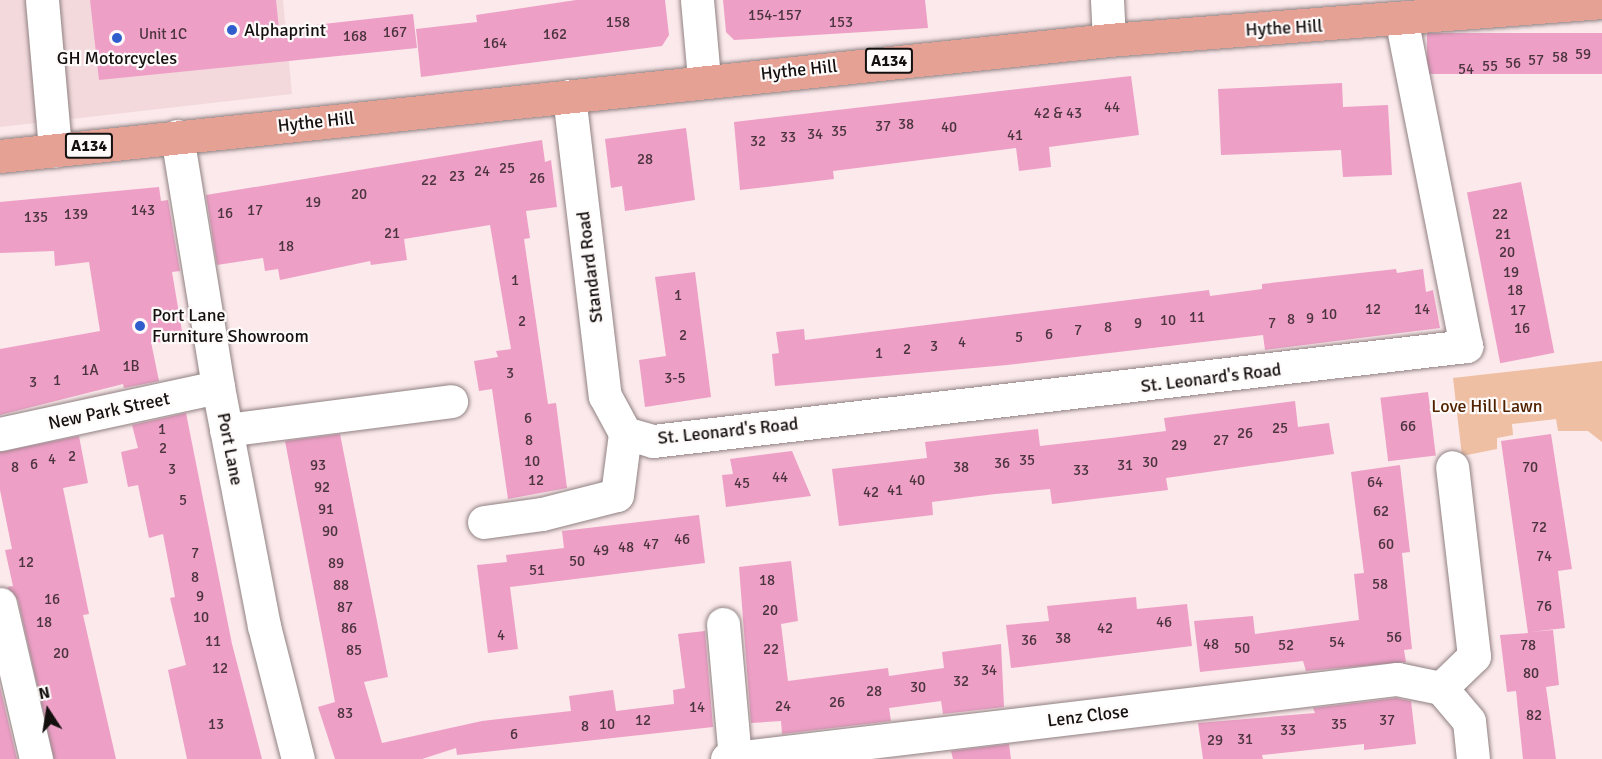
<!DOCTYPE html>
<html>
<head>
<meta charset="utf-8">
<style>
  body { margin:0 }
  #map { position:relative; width:1602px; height:759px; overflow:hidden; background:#fbe9eb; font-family:Signika,sans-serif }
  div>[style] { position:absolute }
  .built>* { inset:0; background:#f3d9dc }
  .green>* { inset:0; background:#eebfa3 }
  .building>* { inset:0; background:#ee9fc6; transform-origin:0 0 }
  .roads { filter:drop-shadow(0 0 2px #908182) drop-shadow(0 0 2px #908182) }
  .minor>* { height:33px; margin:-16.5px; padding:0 16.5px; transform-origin:16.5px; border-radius:16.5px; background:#fff }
  .major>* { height:33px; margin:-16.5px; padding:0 16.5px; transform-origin:16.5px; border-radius:16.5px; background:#e6a195 }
  .dots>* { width:16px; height:16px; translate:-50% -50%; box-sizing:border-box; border:3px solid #fefafa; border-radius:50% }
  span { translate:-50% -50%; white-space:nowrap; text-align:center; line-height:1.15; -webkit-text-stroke:4.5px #fefafa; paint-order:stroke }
  .number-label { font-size:15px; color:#4b343e }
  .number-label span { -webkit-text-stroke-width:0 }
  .shield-label span { padding:2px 4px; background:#fefafa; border:2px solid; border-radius:4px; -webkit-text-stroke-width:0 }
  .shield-label { font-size:16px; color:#151010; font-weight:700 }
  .street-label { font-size:18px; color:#151010 }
  .poi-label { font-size:18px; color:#151010 }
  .left { translate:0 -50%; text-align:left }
  .park-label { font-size:18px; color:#502200 }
  .north { position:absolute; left:18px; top:681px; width:60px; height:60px; -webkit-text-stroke:4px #fefafa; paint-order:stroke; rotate:348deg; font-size:16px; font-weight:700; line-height:24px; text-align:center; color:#151010 }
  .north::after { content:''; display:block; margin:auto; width:21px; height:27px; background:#151010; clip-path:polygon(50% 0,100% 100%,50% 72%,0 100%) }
</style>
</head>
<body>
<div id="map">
  <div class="built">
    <i style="clip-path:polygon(0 0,283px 0,292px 94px,0 127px)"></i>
  </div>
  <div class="green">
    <i style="clip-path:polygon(1602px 361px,1602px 442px,1588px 431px,1558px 431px,1556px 419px,1512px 424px,1513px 435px,1497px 438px,1497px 449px,1462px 456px,1453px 378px)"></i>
  </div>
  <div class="building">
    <i style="clip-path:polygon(90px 0,276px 0,279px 29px,413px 14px,417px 48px,99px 80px)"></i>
    <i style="clip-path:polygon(576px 0,665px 0,669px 35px,662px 46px,421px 77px,416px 29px,477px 22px,476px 15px)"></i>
    <i style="clip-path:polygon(723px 0,925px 0,928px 28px,734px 40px,726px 32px)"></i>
    <i style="left:1602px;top:33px;width:41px;height:175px;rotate:90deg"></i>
    <i style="clip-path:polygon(1131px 76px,1139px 135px,1049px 147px,1051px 167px,1019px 171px,1016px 148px,833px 171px,834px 179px,740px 190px,734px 122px)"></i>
    <i style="clip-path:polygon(1342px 83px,1343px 107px,1388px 105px,1392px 175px,1343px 177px,1341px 150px,1221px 155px,1218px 89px)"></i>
    <i style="clip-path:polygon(686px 128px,695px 200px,625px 211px,622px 186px,611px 188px,605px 139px)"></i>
    <i style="clip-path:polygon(542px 140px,545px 162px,551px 160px,557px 207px,526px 211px,530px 238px,524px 239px,548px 404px,556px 403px,567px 488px,508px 499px,492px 389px,479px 391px,474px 361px,498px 357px,496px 351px,511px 349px,490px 225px,404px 239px,407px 260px,371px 265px,370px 261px,280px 280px,278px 269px,265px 271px,263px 258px,217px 265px,206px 195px)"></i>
    <i style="left:1521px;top:182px;width:174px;height:55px;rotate:79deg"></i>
    <i style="clip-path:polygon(159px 187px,161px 201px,168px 200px,180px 271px,172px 272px,184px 343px,151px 342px,159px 381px,124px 388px,123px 384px,0 415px,0 349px,100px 331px,89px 262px,55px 266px,54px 251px,0 253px,0 202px)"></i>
    <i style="clip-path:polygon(1396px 269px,1397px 273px,1423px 269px,1426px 292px,1433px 290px,1440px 328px,1265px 350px,1263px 335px,1007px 365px,775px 386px,772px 354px,779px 353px,776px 332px,804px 329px,805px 340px,1209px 290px,1210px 296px,1262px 289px,1262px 284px)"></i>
    <i style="clip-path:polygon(695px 272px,711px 397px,645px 407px,639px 360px,666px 356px,655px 277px)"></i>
    <i style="left:1428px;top:392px;width:64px;height:48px;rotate:83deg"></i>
    <i style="clip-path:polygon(1295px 401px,1298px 427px,1329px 423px,1334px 454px,1166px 478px,1168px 490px,1052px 504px,1050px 489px,995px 494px,932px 502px,933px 515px,839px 526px,832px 469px,927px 458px,925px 442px,1038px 429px,1040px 446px,1111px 438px,1166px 431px,1164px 418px)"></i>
    <i style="clip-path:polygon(186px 413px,232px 644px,262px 759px,187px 759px,168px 670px,186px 665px,170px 598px,175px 597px,163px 534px,149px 538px,138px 485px,128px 487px,121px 452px,138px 448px,132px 425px)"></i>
    <i style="clip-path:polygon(340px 434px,388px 677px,364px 682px,382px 743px,482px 721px,571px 711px,569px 696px,613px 690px,616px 711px,674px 704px,673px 690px,685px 688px,678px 634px,705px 631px,713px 727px,457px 755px,456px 748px,422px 759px,335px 759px,318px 707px,335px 702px,285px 441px)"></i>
    <i style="clip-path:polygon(1551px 434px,1572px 569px,1558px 571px,1565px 628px,1530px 632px,1553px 630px,1559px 685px,1546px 687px,1556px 759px,1523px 759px,1516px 691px,1507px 692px,1500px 635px,1528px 633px,1501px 441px)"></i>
    <i style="clip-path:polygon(79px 436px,88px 483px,63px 488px,89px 614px,83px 615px,116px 759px,54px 759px,18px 600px,7px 587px,13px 586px,5px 550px,12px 549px,0 490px,0 452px)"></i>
    <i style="clip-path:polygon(792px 451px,811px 496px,726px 507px,722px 475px,733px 474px,730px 459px)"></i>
    <i style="clip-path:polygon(1400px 465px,1410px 552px,1402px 553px,1412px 649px,1404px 650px,1406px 662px,1306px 671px,1303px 661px,1200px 672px,1194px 621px,1253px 616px,1255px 634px,1359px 620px,1354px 574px,1364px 573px,1351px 472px)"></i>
    <i style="clip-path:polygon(699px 515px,705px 563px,510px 587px,518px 649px,488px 653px,477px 565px,507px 562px,506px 555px,564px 548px,562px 531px)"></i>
    <i style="clip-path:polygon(791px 561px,798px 621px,781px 624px,788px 681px,888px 668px,889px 676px,944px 668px,942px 652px,1001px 644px,1004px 707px,943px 714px,941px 701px,889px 708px,891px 721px,782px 734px,781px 721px,751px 723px,739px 567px)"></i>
    <i style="clip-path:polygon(1136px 597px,1137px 609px,1187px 604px,1192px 646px,1011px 668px,1006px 625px,1049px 621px,1047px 606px)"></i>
    <i style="clip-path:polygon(0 687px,17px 759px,0 759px)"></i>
    <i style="clip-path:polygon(1396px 698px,1411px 701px,1416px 744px,1364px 750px,1364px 744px,1262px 755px,1263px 759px,1203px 759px,1198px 723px,1315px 713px,1313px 708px)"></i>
    <i style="clip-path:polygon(1009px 744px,1011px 759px,953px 759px,951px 751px)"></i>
  </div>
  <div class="roads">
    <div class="minor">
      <i style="left:42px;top:0;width:151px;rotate:85deg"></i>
      <i style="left:697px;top:0;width:79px;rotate:84.9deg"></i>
      <i style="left:1107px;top:0;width:40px;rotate:87.1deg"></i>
      <i style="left:569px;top:96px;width:302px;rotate:83.2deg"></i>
      <i style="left:605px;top:396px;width:42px;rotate:61.6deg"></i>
      <i style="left:177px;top:136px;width:254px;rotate:80.7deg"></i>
      <i style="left:218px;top:387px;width:243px;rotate:79.1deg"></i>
      <i style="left:264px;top:626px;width:137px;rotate:75.7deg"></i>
      <i style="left:226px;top:430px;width:227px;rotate:-7.3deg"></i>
      <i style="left:625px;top:433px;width:29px;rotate:16deg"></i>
      <i style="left:653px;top:441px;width:819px;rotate:-6.66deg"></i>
      <i style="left:1466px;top:346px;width:333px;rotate:-101.2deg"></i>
      <i style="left:0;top:434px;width:223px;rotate:-12.2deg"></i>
      <i style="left:484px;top:522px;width:59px;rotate:-7.9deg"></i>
      <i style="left:542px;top:514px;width:77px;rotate:-14.2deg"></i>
      <i style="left:617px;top:495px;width:63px;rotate:-82.6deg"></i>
      <i style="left:0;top:604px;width:159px;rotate:76.9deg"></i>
      <i style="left:723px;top:624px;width:136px;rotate:84.9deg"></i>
      <i style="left:1441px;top:688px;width:46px;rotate:-44.1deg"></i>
      <i style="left:1474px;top:656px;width:190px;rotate:-96.6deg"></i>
      <i style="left:727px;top:759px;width:675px;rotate:-6.81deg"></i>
      <i style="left:1397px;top:679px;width:45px;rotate:11.6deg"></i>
      <i style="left:1441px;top:688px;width:43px;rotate:49.7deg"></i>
      <i style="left:1469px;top:721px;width:38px;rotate:84deg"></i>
    </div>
    <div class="major">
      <i style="left:0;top:156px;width:1115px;rotate:-5.97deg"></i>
      <i style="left:1109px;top:40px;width:494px;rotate:-4.4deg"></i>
    </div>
  </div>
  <div class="dots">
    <i style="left:232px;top:30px;background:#305dcc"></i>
    <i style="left:117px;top:38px;background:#305dcc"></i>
    <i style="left:140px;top:326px;background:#305dcc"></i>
  </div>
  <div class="number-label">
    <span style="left:775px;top:16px">154-157</span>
    <span style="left:618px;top:23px">158</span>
    <span style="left:841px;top:23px">153</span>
    <span style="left:395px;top:33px">167</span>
    <span style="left:163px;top:35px">Unit 1C</span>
    <span style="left:555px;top:35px">162</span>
    <span style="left:355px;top:37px">168</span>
    <span style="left:495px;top:44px">164</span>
    <span style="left:1583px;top:55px">59</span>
    <span style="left:1560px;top:58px">58</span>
    <span style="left:1536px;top:61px">57</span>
    <span style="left:1513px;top:64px">56</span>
    <span style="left:1490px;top:67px">55</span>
    <span style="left:1466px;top:70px">54</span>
    <span style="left:1112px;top:108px">44</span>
    <span style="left:1058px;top:114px">42 &amp; 43</span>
    <span style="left:906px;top:125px">38</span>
    <span style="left:883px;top:127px">37</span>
    <span style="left:949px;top:128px">40</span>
    <span style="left:839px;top:132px">35</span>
    <span style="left:815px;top:135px">34</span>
    <span style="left:1015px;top:136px">41</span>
    <span style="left:788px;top:138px">33</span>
    <span style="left:758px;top:142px">32</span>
    <span style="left:645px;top:160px">28</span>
    <span style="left:507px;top:169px">25</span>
    <span style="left:482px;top:172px">24</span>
    <span style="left:457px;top:177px">23</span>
    <span style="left:537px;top:179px">26</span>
    <span style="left:429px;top:181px">22</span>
    <span style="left:359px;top:195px">20</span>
    <span style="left:313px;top:203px">19</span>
    <span style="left:143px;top:211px">143</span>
    <span style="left:255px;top:211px">17</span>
    <span style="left:225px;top:214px">16</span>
    <span style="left:76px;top:215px">139</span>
    <span style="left:1500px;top:215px">22</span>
    <span style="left:36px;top:218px">135</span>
    <span style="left:392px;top:234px">21</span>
    <span style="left:1503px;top:235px">21</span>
    <span style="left:286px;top:247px">18</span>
    <span style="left:1507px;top:253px">20</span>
    <span style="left:1511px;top:273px">19</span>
    <span style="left:515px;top:281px">1</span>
    <span style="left:1515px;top:291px">18</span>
    <span style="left:678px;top:296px">1</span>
    <span style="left:1373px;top:310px">12</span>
    <span style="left:1422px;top:310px">14</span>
    <span style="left:1518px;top:311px">17</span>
    <span style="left:1329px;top:315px">10</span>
    <span style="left:1197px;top:318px">11</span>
    <span style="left:1310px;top:319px">9</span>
    <span style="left:1291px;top:320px">8</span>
    <span style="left:1168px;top:321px">10</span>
    <span style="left:522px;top:322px">2</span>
    <span style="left:1138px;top:324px">9</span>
    <span style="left:1272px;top:324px">7</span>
    <span style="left:1108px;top:328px">8</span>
    <span style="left:1522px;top:329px">16</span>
    <span style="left:1078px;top:331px">7</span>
    <span style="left:1049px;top:335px">6</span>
    <span style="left:683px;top:336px">2</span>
    <span style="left:1019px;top:338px">5</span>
    <span style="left:962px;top:343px">4</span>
    <span style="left:934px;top:347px">3</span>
    <span style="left:907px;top:350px">2</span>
    <span style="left:879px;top:354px">1</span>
    <span style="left:131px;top:367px">1B</span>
    <span style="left:90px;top:371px">1A</span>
    <span style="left:510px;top:374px">3</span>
    <span style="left:675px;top:379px">3-5</span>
    <span style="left:57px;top:381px">1</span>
    <span style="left:33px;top:383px">3</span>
    <span style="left:528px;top:419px">6</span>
    <span style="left:1408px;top:427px">66</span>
    <span style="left:1280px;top:429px">25</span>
    <span style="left:162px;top:430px">1</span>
    <span style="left:1245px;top:434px">26</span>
    <span style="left:529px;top:441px">8</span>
    <span style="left:1221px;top:441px">27</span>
    <span style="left:1179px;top:446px">29</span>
    <span style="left:163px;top:449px">2</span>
    <span style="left:72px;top:457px">2</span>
    <span style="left:52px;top:460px">4</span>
    <span style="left:1027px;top:461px">35</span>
    <span style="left:532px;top:462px">10</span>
    <span style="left:1150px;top:463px">30</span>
    <span style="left:1002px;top:464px">36</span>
    <span style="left:34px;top:465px">6</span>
    <span style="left:318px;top:466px">93</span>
    <span style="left:1125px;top:466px">31</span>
    <span style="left:15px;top:468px">8</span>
    <span style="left:961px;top:468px">38</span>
    <span style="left:1530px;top:468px">70</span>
    <span style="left:172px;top:470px">3</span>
    <span style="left:1081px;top:471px">33</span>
    <span style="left:780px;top:478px">44</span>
    <span style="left:536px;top:481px">12</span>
    <span style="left:917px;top:481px">40</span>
    <span style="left:1375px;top:483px">64</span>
    <span style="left:742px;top:484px">45</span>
    <span style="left:322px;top:488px">92</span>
    <span style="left:895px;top:491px">41</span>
    <span style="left:871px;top:493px">42</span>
    <span style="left:183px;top:501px">5</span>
    <span style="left:326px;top:510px">91</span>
    <span style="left:1381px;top:512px">62</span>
    <span style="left:1539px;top:528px">72</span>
    <span style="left:330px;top:532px">90</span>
    <span style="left:682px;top:540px">46</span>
    <span style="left:651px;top:545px">47</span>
    <span style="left:1386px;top:545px">60</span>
    <span style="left:626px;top:548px">48</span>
    <span style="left:601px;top:551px">49</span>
    <span style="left:195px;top:554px">7</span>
    <span style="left:1544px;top:557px">74</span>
    <span style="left:577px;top:562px">50</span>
    <span style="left:26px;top:563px">12</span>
    <span style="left:336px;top:564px">89</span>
    <span style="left:537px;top:571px">51</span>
    <span style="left:195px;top:578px">8</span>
    <span style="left:767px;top:581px">18</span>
    <span style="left:1380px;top:585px">58</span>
    <span style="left:341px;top:586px">88</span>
    <span style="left:200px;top:597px">9</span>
    <span style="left:52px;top:600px">16</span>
    <span style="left:1544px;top:607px">76</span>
    <span style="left:345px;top:608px">87</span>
    <span style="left:770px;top:611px">20</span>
    <span style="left:201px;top:618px">10</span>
    <span style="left:44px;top:623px">18</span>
    <span style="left:1164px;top:623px">46</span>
    <span style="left:349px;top:629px">86</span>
    <span style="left:1105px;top:629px">42</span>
    <span style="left:501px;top:636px">4</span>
    <span style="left:1394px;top:638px">56</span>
    <span style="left:1063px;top:639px">38</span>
    <span style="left:1029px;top:641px">36</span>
    <span style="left:213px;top:642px">11</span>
    <span style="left:1337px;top:643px">54</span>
    <span style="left:1211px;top:645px">48</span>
    <span style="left:1286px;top:646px">52</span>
    <span style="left:1528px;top:646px">78</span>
    <span style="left:1242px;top:649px">50</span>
    <span style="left:771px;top:650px">22</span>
    <span style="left:354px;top:651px">85</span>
    <span style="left:61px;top:654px">20</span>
    <span style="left:220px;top:669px">12</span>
    <span style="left:989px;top:671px">34</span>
    <span style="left:1531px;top:674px">80</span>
    <span style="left:961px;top:682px">32</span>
    <span style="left:918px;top:688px">30</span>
    <span style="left:874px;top:692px">28</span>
    <span style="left:837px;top:703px">26</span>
    <span style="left:783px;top:707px">24</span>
    <span style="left:697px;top:708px">14</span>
    <span style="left:345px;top:714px">83</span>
    <span style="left:1534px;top:716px">82</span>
    <span style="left:643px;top:721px">12</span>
    <span style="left:1387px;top:721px">37</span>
    <span style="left:216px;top:725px">13</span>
    <span style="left:607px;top:725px">10</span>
    <span style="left:1339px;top:725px">35</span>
    <span style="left:585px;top:727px">8</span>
    <span style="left:1288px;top:731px">33</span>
    <span style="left:514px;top:735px">6</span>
    <span style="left:1245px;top:740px">31</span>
    <span style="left:1215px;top:741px">29</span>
  </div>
  <div class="shield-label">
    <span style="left:889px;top:61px">A134</span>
    <span style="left:89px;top:146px">A134</span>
  </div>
  <div class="street-label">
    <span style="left:1284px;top:28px;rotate:-3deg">Hythe Hill</span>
    <span style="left:799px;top:70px;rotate:-6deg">Hythe Hill</span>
    <span style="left:316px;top:122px;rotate:-6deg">Hythe Hill</span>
    <span style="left:590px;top:267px;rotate:-97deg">Standard Road</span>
    <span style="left:1211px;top:378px;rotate:-7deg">St. Leonard's Road</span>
    <span style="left:109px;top:411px;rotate:-12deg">New Park Street</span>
    <span style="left:728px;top:431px;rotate:-6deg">St. Leonard's Road</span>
    <span style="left:230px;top:449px;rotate:79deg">Port Lane</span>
    <span style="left:1088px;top:716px;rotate:-7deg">Lenz Close</span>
  </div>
  <div class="poi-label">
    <span class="left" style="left:244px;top:30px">Alphaprint</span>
    <span style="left:117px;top:58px">GH Motorcycles</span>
    <span class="left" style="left:152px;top:326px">Port Lane<br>Furniture Showroom</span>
  </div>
  <div class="park-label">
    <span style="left:1487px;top:406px">Love Hill Lawn</span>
  </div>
  <div class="north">N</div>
</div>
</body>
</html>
